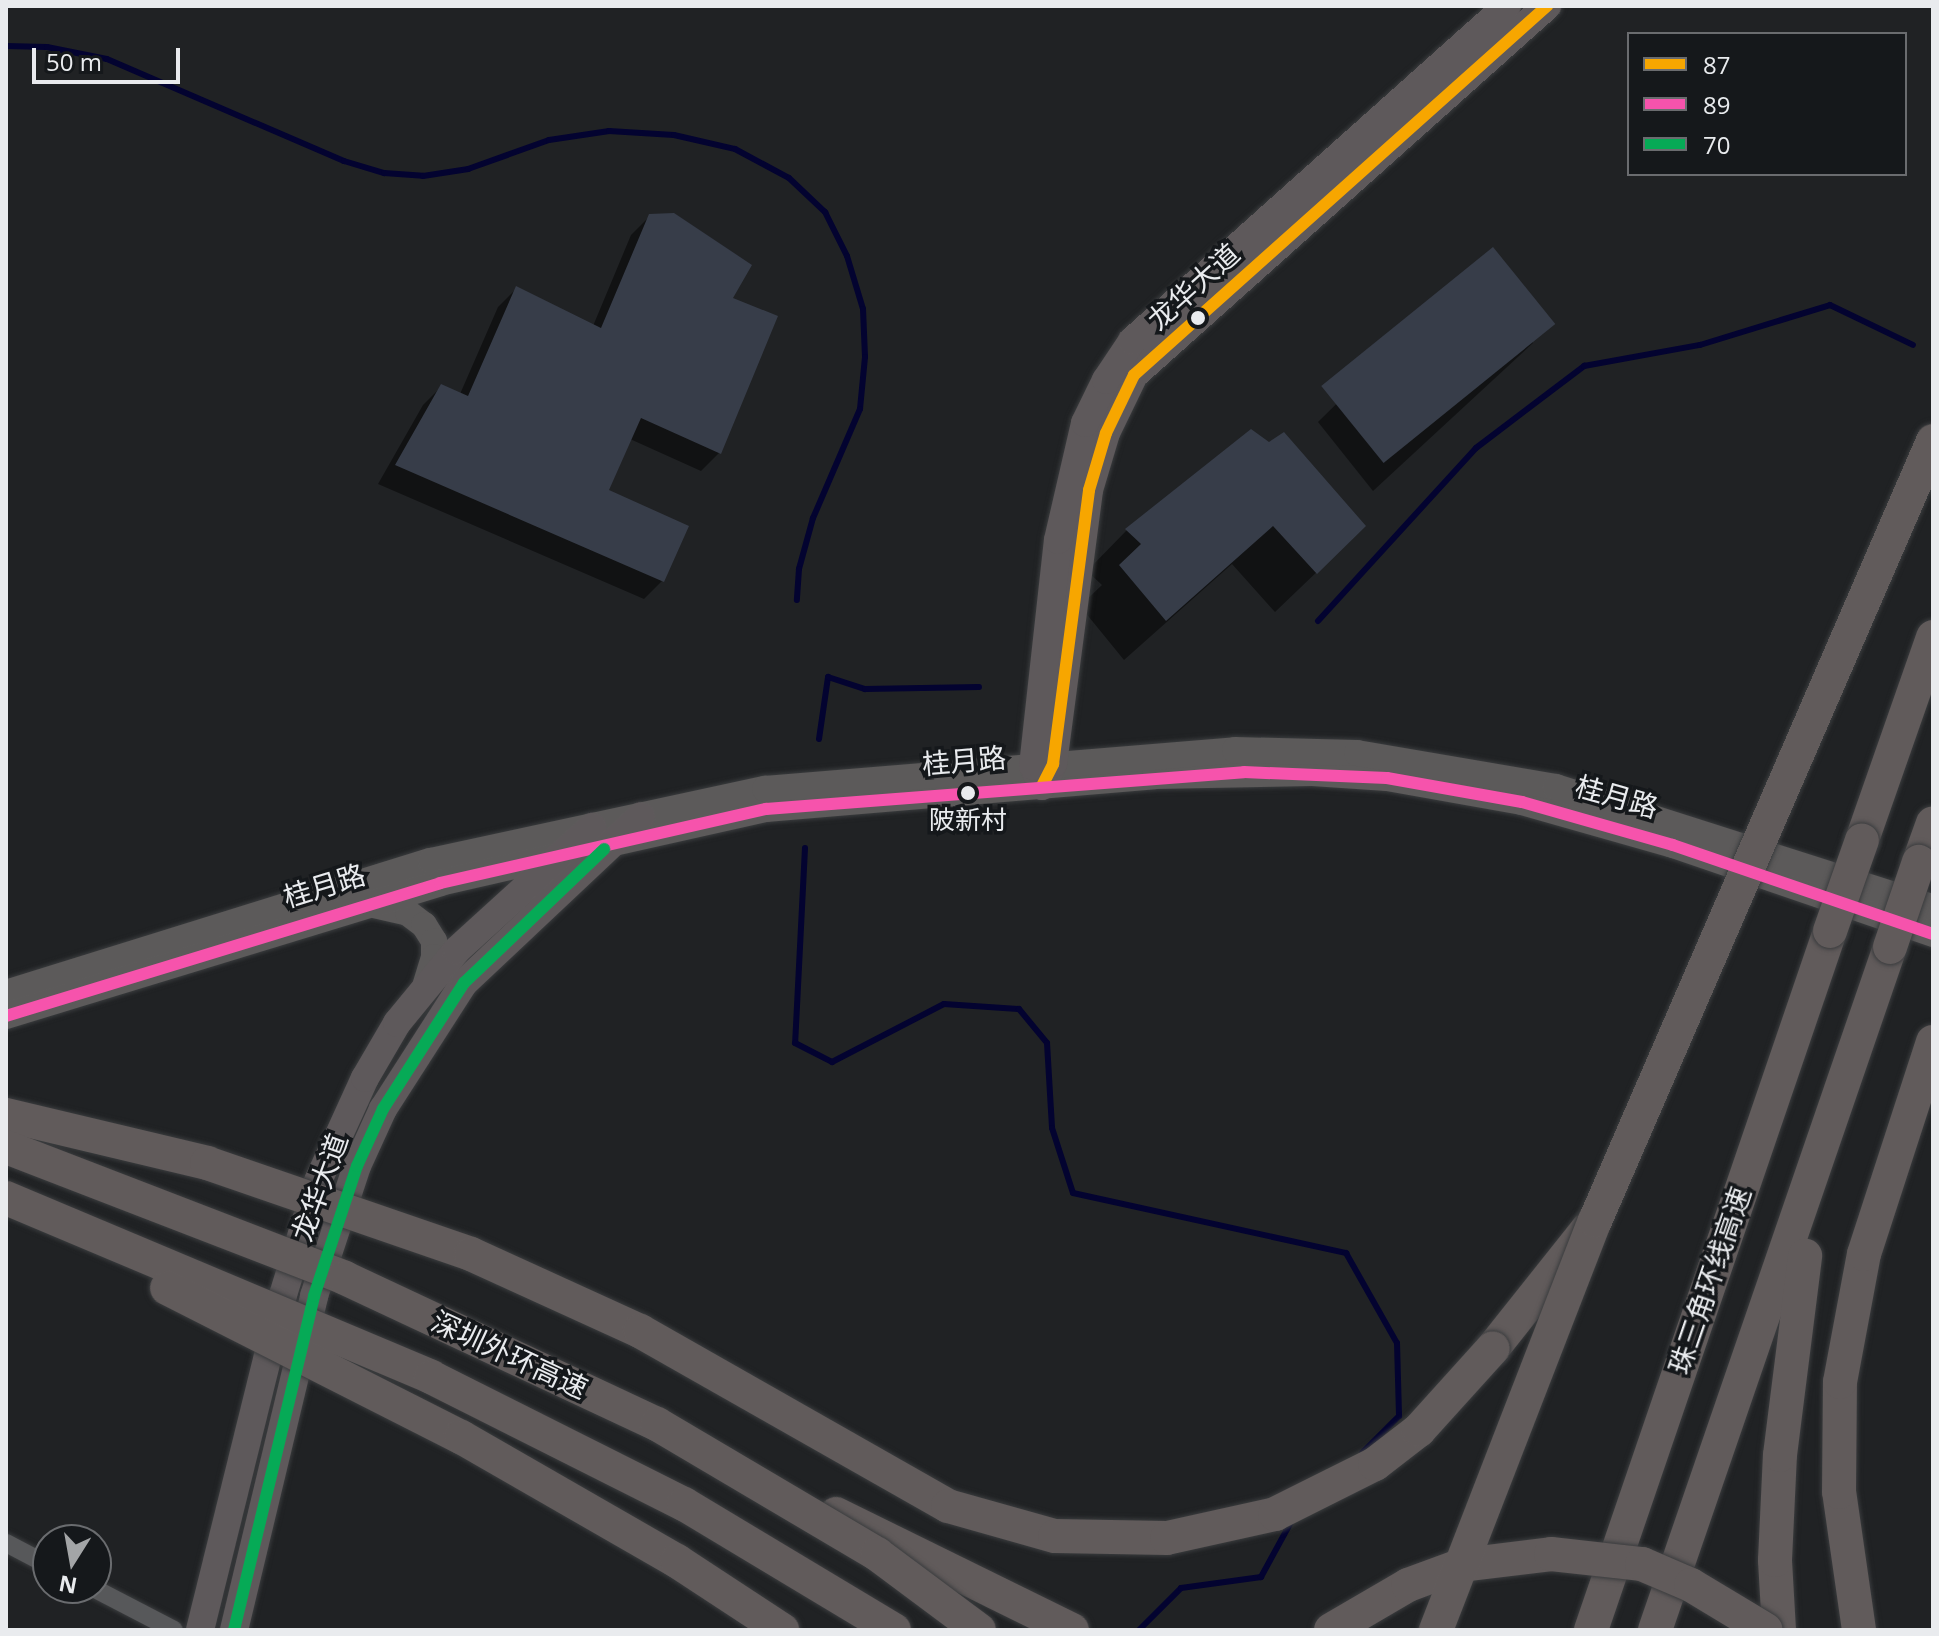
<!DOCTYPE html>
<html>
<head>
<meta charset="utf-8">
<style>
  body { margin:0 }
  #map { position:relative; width:1939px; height:1636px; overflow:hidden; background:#202224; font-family:"Open Sans","Noto Sans SC",sans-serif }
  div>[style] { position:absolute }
  .shadow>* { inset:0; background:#0007 }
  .stream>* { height:6px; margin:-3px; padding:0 3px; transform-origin:3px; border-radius:3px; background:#030330 }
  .building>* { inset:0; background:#373d49; transform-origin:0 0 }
  .roads { filter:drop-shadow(0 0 2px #3a3c3e) drop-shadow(0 0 2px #3a3c3e) }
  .street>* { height:18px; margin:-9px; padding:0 9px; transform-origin:9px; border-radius:9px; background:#57585a }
  .secondary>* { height:26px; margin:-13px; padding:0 13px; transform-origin:13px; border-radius:13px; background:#5c5a5a }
  .primary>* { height:28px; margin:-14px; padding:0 14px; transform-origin:14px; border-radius:14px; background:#5e595b }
  .highway>* { height:34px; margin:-17px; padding:0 17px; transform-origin:17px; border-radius:17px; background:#615b5b }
  .bridges { filter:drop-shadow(0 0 2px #3a3c3e) drop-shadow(0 0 2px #3a3c3e) }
  .highway-bridge>* { height:34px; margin:-17px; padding:0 17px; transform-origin:17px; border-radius:17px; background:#615b5b }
  .bus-1>* { height:12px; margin:-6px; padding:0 6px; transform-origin:6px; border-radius:6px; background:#f7a600 }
  .bus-2>* { height:12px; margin:-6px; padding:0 6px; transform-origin:6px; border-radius:6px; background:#f653ac }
  .bus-3>* { height:12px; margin:-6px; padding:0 6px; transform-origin:6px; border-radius:6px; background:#06aa56 }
  .dots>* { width:22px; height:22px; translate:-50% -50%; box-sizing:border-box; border:4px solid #15181b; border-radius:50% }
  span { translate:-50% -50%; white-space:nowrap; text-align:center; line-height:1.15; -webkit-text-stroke:7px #15181b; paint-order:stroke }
  .bus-label { font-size:26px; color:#e9ebee }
  .street-label { font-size:28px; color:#e9ebee }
  .frame { position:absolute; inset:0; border:8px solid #e9ebee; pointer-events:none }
  .legend { position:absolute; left:1627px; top:32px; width:280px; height:144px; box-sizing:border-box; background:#15181b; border:2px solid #6a6c6f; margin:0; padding:10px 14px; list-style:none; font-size:24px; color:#e9ebee }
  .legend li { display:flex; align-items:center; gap:16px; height:40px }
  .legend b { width:40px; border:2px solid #6a6c6f }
  .north { position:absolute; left:32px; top:1524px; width:80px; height:80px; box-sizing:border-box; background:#15181b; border:2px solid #6a6c6f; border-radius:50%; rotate:191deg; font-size:22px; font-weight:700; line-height:32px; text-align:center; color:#e9ebee }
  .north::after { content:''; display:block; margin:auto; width:28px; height:36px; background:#a3a5a7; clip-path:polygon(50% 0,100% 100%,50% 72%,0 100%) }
  .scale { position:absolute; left:32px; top:48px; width:148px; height:36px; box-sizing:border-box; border:4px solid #e9ebee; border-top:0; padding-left:10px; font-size:24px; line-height:28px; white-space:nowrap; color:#e9ebee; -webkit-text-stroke:6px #15181b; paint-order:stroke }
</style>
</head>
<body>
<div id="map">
  <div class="shadow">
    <i style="clip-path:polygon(650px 216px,730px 299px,719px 453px,701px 471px,630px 439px,606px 491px,662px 581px,644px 599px,378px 484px,423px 405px,442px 386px,460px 394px,498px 307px,516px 289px,593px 326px,631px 235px)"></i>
    <i style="clip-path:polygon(1493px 250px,1533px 343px,1373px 491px,1318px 422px)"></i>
    <i style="clip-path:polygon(1251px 431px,1323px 566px,1275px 612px,1232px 564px,1124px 660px,1080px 606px,1102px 585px,1087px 571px,1126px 531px)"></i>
  </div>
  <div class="stream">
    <i style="left:6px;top:46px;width:41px;rotate:1.4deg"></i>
    <i style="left:47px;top:47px;width:61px;rotate:11.3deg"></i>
    <i style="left:107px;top:59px;width:258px;rotate:23.3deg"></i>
    <i style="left:344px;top:161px;width:42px;rotate:16.7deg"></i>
    <i style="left:384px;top:173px;width:39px;rotate:4deg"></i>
    <i style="left:423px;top:176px;width:46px;rotate:-8.8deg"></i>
    <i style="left:468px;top:169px;width:86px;rotate:-19.7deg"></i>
    <i style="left:549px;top:140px;width:61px;rotate:-8.5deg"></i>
    <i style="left:609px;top:131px;width:65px;rotate:3.5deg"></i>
    <i style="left:674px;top:135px;width:63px;rotate:12.9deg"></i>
    <i style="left:735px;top:149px;width:61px;rotate:28.2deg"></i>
    <i style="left:789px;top:178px;width:50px;rotate:43.4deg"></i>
    <i style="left:825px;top:212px;width:49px;rotate:63.4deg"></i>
    <i style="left:847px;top:256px;width:55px;rotate:73.2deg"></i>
    <i style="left:863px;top:309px;width:48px;rotate:87.6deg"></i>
    <i style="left:865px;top:357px;width:52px;rotate:95.5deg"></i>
    <i style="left:860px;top:409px;width:119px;rotate:113.3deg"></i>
    <i style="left:813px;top:518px;width:53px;rotate:105.4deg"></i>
    <i style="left:799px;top:569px;width:31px;rotate:94deg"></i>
    <i style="left:1318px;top:621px;width:234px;rotate:-47.6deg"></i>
    <i style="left:1476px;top:448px;width:136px;rotate:-37.2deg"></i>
    <i style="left:1584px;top:366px;width:118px;rotate:-10.3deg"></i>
    <i style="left:1700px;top:345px;width:136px;rotate:-17.1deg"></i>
    <i style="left:1830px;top:305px;width:92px;rotate:25.7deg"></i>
    <i style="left:819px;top:739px;width:63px;rotate:-81.7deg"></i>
    <i style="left:828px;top:677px;width:39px;rotate:18deg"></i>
    <i style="left:865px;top:689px;width:114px;rotate:-1deg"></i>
    <i style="left:805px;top:848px;width:195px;rotate:92.9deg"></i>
    <i style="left:795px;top:1043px;width:42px;rotate:27.2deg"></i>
    <i style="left:832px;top:1062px;width:126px;rotate:-27.4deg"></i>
    <i style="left:944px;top:1004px;width:75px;rotate:3.8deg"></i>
    <i style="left:1019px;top:1009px;width:44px;rotate:50.5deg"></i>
    <i style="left:1047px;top:1043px;width:85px;rotate:86.6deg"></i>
    <i style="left:1052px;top:1128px;width:68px;rotate:72.1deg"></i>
    <i style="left:1073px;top:1193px;width:280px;rotate:12.4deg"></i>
    <i style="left:1346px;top:1253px;width:103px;rotate:60.5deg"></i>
    <i style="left:1397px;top:1343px;width:73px;rotate:88.4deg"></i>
    <i style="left:1399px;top:1416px;width:52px;rotate:135deg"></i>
    <i style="left:1139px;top:1630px;width:59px;rotate:-45deg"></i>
    <i style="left:1181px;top:1588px;width:81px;rotate:-7.8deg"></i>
    <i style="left:1261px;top:1577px;width:63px;rotate:-61.4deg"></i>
  </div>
  <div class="building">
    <i style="clip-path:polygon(674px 213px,752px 265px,733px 298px,778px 316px,721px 454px,641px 418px,609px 490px,689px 526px,664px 582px,395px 465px,441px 384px,468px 396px,516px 286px,601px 328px,649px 214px)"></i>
    <i style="left:1493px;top:247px;width:99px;height:221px;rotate:51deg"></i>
    <i style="clip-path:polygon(1251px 429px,1269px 442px,1284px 432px,1366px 526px,1317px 574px,1273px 526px,1166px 621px,1119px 565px,1141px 544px,1125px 529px)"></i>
  </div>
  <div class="roads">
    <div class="street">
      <i style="left:6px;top:1543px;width:47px;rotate:27.6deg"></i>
      <i style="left:93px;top:1588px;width:91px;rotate:27.4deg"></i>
    </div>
    <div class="secondary">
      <i style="left:605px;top:845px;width:165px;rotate:-12.6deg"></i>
      <i style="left:766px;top:809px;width:390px;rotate:-4.8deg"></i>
      <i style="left:1155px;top:776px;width:157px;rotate:-1.1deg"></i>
      <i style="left:1312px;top:773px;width:75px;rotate:3.8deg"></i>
      <i style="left:1387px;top:778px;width:137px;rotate:10.1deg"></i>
      <i style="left:1522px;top:802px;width:157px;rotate:15.9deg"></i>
      <i style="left:1673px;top:845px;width:275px;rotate:18.9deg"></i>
      <i style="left:374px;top:905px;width:35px;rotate:13deg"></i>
      <i style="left:408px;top:913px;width:20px;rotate:37deg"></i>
      <i style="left:424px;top:925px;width:19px;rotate:58deg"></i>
      <i style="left:434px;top:941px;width:16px;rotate:90deg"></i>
      <i style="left:434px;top:957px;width:30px;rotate:107deg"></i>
      <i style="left:6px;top:993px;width:445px;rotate:-17.3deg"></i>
      <i style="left:431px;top:861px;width:342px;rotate:-12.2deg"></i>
      <i style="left:765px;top:789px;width:472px;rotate:-4.7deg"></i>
      <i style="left:1235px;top:750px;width:122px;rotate:1.4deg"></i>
      <i style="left:1357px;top:753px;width:202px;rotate:9.7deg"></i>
      <i style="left:1556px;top:787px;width:396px;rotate:17.7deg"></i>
      <i style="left:6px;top:1016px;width:454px;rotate:-17deg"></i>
      <i style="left:440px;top:883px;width:130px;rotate:-12.9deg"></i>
    </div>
    <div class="primary">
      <i style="left:1042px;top:786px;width:25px;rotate:-63deg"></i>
      <i style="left:1053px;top:764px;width:276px;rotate:-82.5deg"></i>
      <i style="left:1089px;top:490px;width:59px;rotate:-73.4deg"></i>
      <i style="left:1106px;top:433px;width:64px;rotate:-64.2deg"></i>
      <i style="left:1134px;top:375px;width:554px;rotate:-41.78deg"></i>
      <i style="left:1042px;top:786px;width:22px;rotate:-114deg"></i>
      <i style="left:1033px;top:766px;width:227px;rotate:-83.7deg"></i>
      <i style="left:1058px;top:540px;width:120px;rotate:-77deg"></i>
      <i style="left:1085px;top:423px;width:48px;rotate:-64deg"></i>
      <i style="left:1106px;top:380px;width:47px;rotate:-56.3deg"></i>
      <i style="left:1132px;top:341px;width:503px;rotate:-41.78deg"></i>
      <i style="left:200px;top:1630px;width:345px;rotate:-76.1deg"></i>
      <i style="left:283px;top:1295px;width:119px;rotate:-72.9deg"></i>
      <i style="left:318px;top:1181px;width:113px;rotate:-65.5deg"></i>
      <i style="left:365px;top:1078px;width:64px;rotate:-59.8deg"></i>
      <i style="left:397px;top:1023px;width:94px;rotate:-50.6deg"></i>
      <i style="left:457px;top:950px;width:183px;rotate:-42.3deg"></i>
      <i style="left:234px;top:1630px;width:343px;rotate:-76.5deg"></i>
      <i style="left:314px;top:1296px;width:137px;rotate:-71.7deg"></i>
      <i style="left:357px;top:1166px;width:63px;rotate:-65.5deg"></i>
      <i style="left:383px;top:1109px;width:150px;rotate:-57.3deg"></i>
      <i style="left:464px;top:983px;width:243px;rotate:-43.3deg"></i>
    </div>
    <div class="highway">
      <i style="left:1862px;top:840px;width:215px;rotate:-70.7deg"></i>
      <i style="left:1919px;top:862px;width:41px;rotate:-70.3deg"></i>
      <i style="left:1493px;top:1348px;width:151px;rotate:-51.5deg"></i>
      <i style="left:836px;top:1514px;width:263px;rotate:26.2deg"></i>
      <i style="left:1591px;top:1630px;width:739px;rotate:-71.12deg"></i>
      <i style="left:1655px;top:1630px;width:722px;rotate:-71.01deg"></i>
      <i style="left:1779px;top:1630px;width:70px;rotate:-93.3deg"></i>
      <i style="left:1775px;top:1560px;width:105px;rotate:-87.3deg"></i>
      <i style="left:1780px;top:1455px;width:201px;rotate:-82.8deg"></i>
      <i style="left:1859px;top:1630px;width:139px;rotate:-98.2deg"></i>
      <i style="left:1839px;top:1492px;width:110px;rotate:-89.5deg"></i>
      <i style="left:1840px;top:1382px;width:130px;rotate:-79.4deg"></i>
      <i style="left:1864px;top:1254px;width:223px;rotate:-72deg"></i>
    </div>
  </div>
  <div class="bridges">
    <div class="highway-bridge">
      <i style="left:1830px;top:931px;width:96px;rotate:-70.6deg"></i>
      <i style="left:1890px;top:947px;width:90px;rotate:-71.2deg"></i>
      <i style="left:6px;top:1115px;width:207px;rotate:13.4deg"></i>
      <i style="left:207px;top:1163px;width:279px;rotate:19deg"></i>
      <i style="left:471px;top:1254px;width:186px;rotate:24.5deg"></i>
      <i style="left:640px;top:1331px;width:354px;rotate:29.6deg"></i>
      <i style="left:948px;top:1506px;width:111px;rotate:15.7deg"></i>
      <i style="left:1055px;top:1536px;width:112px;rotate:1deg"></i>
      <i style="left:1167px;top:1538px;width:111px;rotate:-12.5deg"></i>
      <i style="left:1275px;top:1514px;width:112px;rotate:-26.6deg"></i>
      <i style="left:1375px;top:1464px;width:56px;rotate:-37.7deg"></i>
      <i style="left:1419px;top:1430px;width:110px;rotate:-47.9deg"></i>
      <i style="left:6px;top:1147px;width:363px;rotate:21.1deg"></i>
      <i style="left:345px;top:1278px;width:344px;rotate:25.1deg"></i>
      <i style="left:657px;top:1424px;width:256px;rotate:30.6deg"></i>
      <i style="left:877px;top:1554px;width:127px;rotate:36.7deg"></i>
      <i style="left:6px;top:1198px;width:461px;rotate:22.8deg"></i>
      <i style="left:431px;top:1377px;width:283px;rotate:26.7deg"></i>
      <i style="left:684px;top:1504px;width:245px;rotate:31deg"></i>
      <i style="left:167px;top:1288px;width:330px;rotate:26.9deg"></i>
      <i style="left:461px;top:1437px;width:249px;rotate:29.9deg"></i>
      <i style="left:677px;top:1561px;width:126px;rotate:33.3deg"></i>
      <i style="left:1331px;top:1630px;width:89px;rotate:-30.3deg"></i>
      <i style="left:1408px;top:1585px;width:58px;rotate:-20.3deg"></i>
      <i style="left:1462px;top:1565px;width:90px;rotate:-7deg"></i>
      <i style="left:1551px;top:1554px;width:92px;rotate:6.3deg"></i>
      <i style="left:1642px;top:1564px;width:53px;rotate:23.2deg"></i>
      <i style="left:1691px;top:1585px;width:87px;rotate:31deg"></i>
      <i style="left:1436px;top:1630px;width:439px;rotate:-68.8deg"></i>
      <i style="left:1595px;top:1221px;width:850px;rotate:-66.57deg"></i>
    </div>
  </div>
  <div class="bus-1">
    <i style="left:1042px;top:786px;width:25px;rotate:-63deg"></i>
    <i style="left:1053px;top:764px;width:276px;rotate:-82.5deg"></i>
    <i style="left:1089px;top:490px;width:59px;rotate:-73.4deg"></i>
    <i style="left:1106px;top:433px;width:64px;rotate:-64.2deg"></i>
    <i style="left:1134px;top:375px;width:554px;rotate:-41.78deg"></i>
  </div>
  <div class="bus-2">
    <i style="left:6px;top:1016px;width:454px;rotate:-17deg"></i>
    <i style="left:440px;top:883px;width:334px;rotate:-12.8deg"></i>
    <i style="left:766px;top:809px;width:479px;rotate:-4.4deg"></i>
    <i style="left:1244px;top:772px;width:143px;rotate:2.4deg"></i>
    <i style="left:1387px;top:778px;width:137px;rotate:10.1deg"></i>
    <i style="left:1522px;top:802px;width:157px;rotate:15.9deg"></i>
    <i style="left:1673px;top:845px;width:275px;rotate:18.9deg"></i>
  </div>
  <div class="bus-3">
    <i style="left:234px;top:1630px;width:343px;rotate:-76.5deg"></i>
    <i style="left:314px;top:1296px;width:137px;rotate:-71.7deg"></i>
    <i style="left:357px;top:1166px;width:63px;rotate:-65.5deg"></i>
    <i style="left:383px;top:1109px;width:150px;rotate:-57.3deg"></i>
    <i style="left:464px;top:983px;width:194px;rotate:-43.7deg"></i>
  </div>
  <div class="dots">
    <i style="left:1198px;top:318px;background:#e9ebee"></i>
    <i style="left:968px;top:793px;background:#e9ebee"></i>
  </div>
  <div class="bus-label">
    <span style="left:968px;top:820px">陂新村</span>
  </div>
  <div class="street-label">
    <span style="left:1193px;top:286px;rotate:-42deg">龙华大道</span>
    <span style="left:964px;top:760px;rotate:-5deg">桂月路</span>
    <span style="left:1617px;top:796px;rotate:16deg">桂月路</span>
    <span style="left:324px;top:885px;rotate:-17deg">桂月路</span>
    <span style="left:319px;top:1187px;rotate:-70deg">龙华大道</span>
    <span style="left:1709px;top:1280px;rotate:-71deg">珠三角环线高速</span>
    <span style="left:510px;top:1354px;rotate:25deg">深圳外环高速</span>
  </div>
  <div class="frame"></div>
  <ul class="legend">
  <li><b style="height:10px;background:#f7a600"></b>87</li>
  <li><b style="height:10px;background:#f653ac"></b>89</li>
  <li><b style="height:10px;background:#06aa56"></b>70</li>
  </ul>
  <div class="north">N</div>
  <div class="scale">50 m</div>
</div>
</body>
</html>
